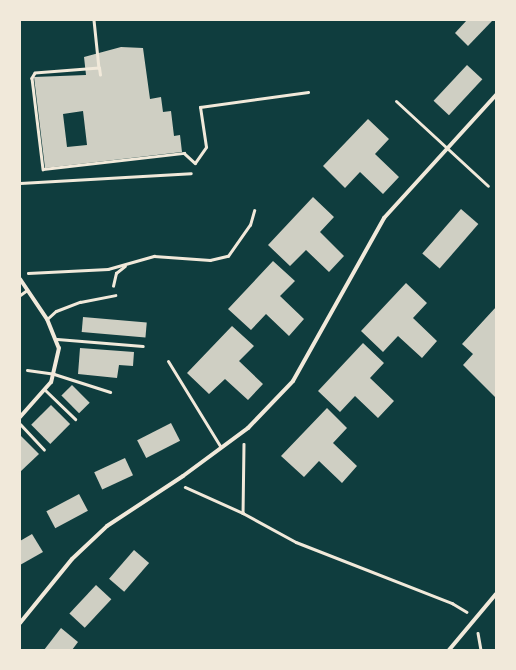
<!DOCTYPE html>
<html>
<head>
<meta charset="utf-8">
<style>
  body { margin:0 }
  #map { position:relative; width:516px; height:670px; overflow:hidden; background:#0f3d3e; font-family:"Public Sans",sans-serif }
  div>[style] { position:absolute }
  .building>* { inset:0; background:#cfcfc3; transform-origin:0 0 }
  .path>* { height:2.5px; margin:-1.25px; padding:0 1.25px; transform-origin:1.25px; border-radius:1.25px; background:#f1e9da }
  .service>* { height:3px; margin:-1.5px; padding:0 1.5px; transform-origin:1.5px; border-radius:1.5px; background:#f1e9da }
  .minor>* { height:4px; margin:-2px; padding:0 2px; transform-origin:2px; border-radius:2px; background:#f1e9da }
  span { translate:-50% -50%; white-space:nowrap; text-align:center; line-height:1.15; -webkit-text-stroke:4px #f1e9da; paint-order:stroke }
  .frame { position:absolute; inset:0; border:21px solid #f1e9da; pointer-events:none }
</style>
</head>
<body>
<div id="map">
  <div class="building">
    <i style="clip-path:polygon(467px 20px,493px 20px,468px 46px,455px 33px)"></i>
    <i style="clip-path:polygon(evenodd,121px 47px,143px 48px,150px 99px,161px 97px,163px 112px,171px 111px,174px 136px,180px 135px,182px 152px,45px 168px,34px 77px,86px 75px,84px 57px,121px 47px,83px 111px,87px 145px,67px 147px,63px 114px,83px 111px)"></i>
    <i style="left:467px;top:65px;width:21px;height:49px;rotate:43deg"></i>
    <i style="clip-path:polygon(368px 119px,389px 139px,375px 154px,399px 177px,383px 194px,360px 172px,345px 188px,323px 166px)"></i>
    <i style="clip-path:polygon(313px 197px,334px 217px,320px 232px,344px 256px,329px 272px,306px 250px,290px 266px,268px 245px)"></i>
    <i style="left:461px;top:209px;width:23px;height:59px;rotate:41deg"></i>
    <i style="clip-path:polygon(273px 261px,295px 281px,280px 296px,304px 319px,289px 336px,266px 314px,251px 330px,228px 309px)"></i>
    <i style="clip-path:polygon(406px 283px,427px 303px,413px 318px,437px 341px,422px 358px,398px 336px,383px 352px,361px 331px)"></i>
    <i style="clip-path:polygon(496px 307px,496px 398px,463px 365px,473px 354px,462px 344px)"></i>
    <i style="left:83px;top:317px;width:64px;height:15px;rotate:5deg"></i>
    <i style="clip-path:polygon(232px 326px,254px 346px,239px 361px,263px 384px,248px 400px,225px 379px,209px 394px,187px 373px)"></i>
    <i style="clip-path:polygon(363px 343px,384px 363px,370px 378px,394px 401px,378px 418px,355px 396px,340px 412px,318px 391px)"></i>
    <i style="clip-path:polygon(80px 348px,134px 352px,133px 366px,119px 365px,117px 378px,78px 374px)"></i>
    <i style="left:72px;top:385px;width:25px;height:15px;rotate:45deg"></i>
    <i style="left:51px;top:405px;width:27px;height:28px;rotate:45deg"></i>
    <i style="clip-path:polygon(327px 408px,347px 428px,333px 443px,357px 466px,342px 483px,319px 461px,304px 477px,281px 456px)"></i>
    <i style="left:171px;top:423px;width:20px;height:38px;rotate:63deg"></i>
    <i style="clip-path:polygon(20px 435px,39px 454px,20px 472px)"></i>
    <i style="left:125px;top:458px;width:19px;height:34px;rotate:65deg"></i>
    <i style="left:79px;top:494px;width:19px;height:37px;rotate:62deg"></i>
    <i style="clip-path:polygon(32px 534px,43px 552px,20px 565px,20px 541px)"></i>
    <i style="left:134px;top:550px;width:20px;height:38px;rotate:41deg"></i>
    <i style="left:96px;top:585px;width:21px;height:39px;rotate:43deg"></i>
    <i style="clip-path:polygon(61px 628px,78px 642px,72px 650px,44px 650px)"></i>
  </div>
  <div class="path">
    <i style="left:94px;top:20px;width:48px;rotate:84.1deg"></i>
    <i style="left:100px;top:75px;width:7px;rotate:-98deg"></i>
    <i style="left:99px;top:68px;width:64px;rotate:175.5deg"></i>
    <i style="left:35px;top:73px;width:6px;rotate:121deg"></i>
    <i style="left:32px;top:78px;width:92px;rotate:83.1deg"></i>
    <i style="left:43px;top:169px;width:142px;rotate:-6.5deg"></i>
    <i style="left:184px;top:153px;width:15px;rotate:42deg"></i>
    <i style="left:195px;top:163px;width:19px;rotate:-55deg"></i>
    <i style="left:206px;top:147px;width:40px;rotate:-98.5deg"></i>
    <i style="left:200px;top:107px;width:109px;rotate:-7.9deg"></i>
    <i style="left:28px;top:273px;width:80px;rotate:-2.9deg"></i>
    <i style="left:108px;top:269px;width:48px;rotate:-15.8deg"></i>
    <i style="left:154px;top:256px;width:56px;rotate:4.1deg"></i>
    <i style="left:210px;top:260px;width:18px;rotate:-13deg"></i>
    <i style="left:228px;top:256px;width:38px;rotate:-55deg"></i>
    <i style="left:250px;top:225px;width:15px;rotate:-74deg"></i>
    <i style="left:113px;top:286px;width:13px;rotate:-77deg"></i>
    <i style="left:116px;top:273px;width:11px;rotate:-38deg"></i>
    <i style="left:244px;top:444px;width:69px;rotate:90.8deg"></i>
    <i style="left:243px;top:513px;width:60px;rotate:28.7deg"></i>
    <i style="left:296px;top:542px;width:168px;rotate:21.4deg"></i>
    <i style="left:452px;top:603px;width:17px;rotate:31deg"></i>
    <i style="left:185px;top:487px;width:64px;rotate:24.1deg"></i>
    <i style="left:478px;top:633px;width:17px;rotate:80deg"></i>
  </div>
  <div class="service">
    <i style="left:396px;top:101px;width:125px;rotate:42.7deg"></i>
    <i style="left:20px;top:183px;width:171px;rotate:-3.3deg"></i>
    <i style="left:20px;top:295px;width:9px;rotate:-36deg"></i>
    <i style="left:47px;top:319px;width:12px;rotate:-42deg"></i>
    <i style="left:56px;top:311px;width:26px;rotate:-21deg"></i>
    <i style="left:80px;top:302px;width:36px;rotate:-11deg"></i>
    <i style="left:57px;top:339px;width:86px;rotate:4.7deg"></i>
    <i style="left:168px;top:361px;width:100px;rotate:58.5deg"></i>
    <i style="left:27px;top:370px;width:27px;rotate:8deg"></i>
    <i style="left:54px;top:374px;width:59px;rotate:17.8deg"></i>
    <i style="left:45px;top:390px;width:42px;rotate:44deg"></i>
    <i style="left:20px;top:424px;width:35px;rotate:47deg"></i>
  </div>
  <div class="minor">
    <i style="left:20px;top:279px;width:48px;rotate:56deg"></i>
    <i style="left:47px;top:319px;width:31px;rotate:68deg"></i>
    <i style="left:59px;top:348px;width:35px;rotate:103deg"></i>
    <i style="left:51px;top:382px;width:47px;rotate:131.5deg"></i>
    <i style="left:20px;top:623px;width:82px;rotate:-50.9deg"></i>
    <i style="left:72px;top:559px;width:48px;rotate:-43.3deg"></i>
    <i style="left:107px;top:526px;width:91px;rotate:-33.3deg"></i>
    <i style="left:183px;top:476px;width:81px;rotate:-36.4deg"></i>
    <i style="left:248px;top:428px;width:65px;rotate:-46.2deg"></i>
    <i style="left:293px;top:381px;width:187px;rotate:-60.8deg"></i>
    <i style="left:384px;top:218px;width:166px;rotate:-47.7deg"></i>
    <i style="left:449px;top:650px;width:73px;rotate:-50deg"></i>
  </div>
  <div class="frame"></div>
</div>
</body>
</html>
